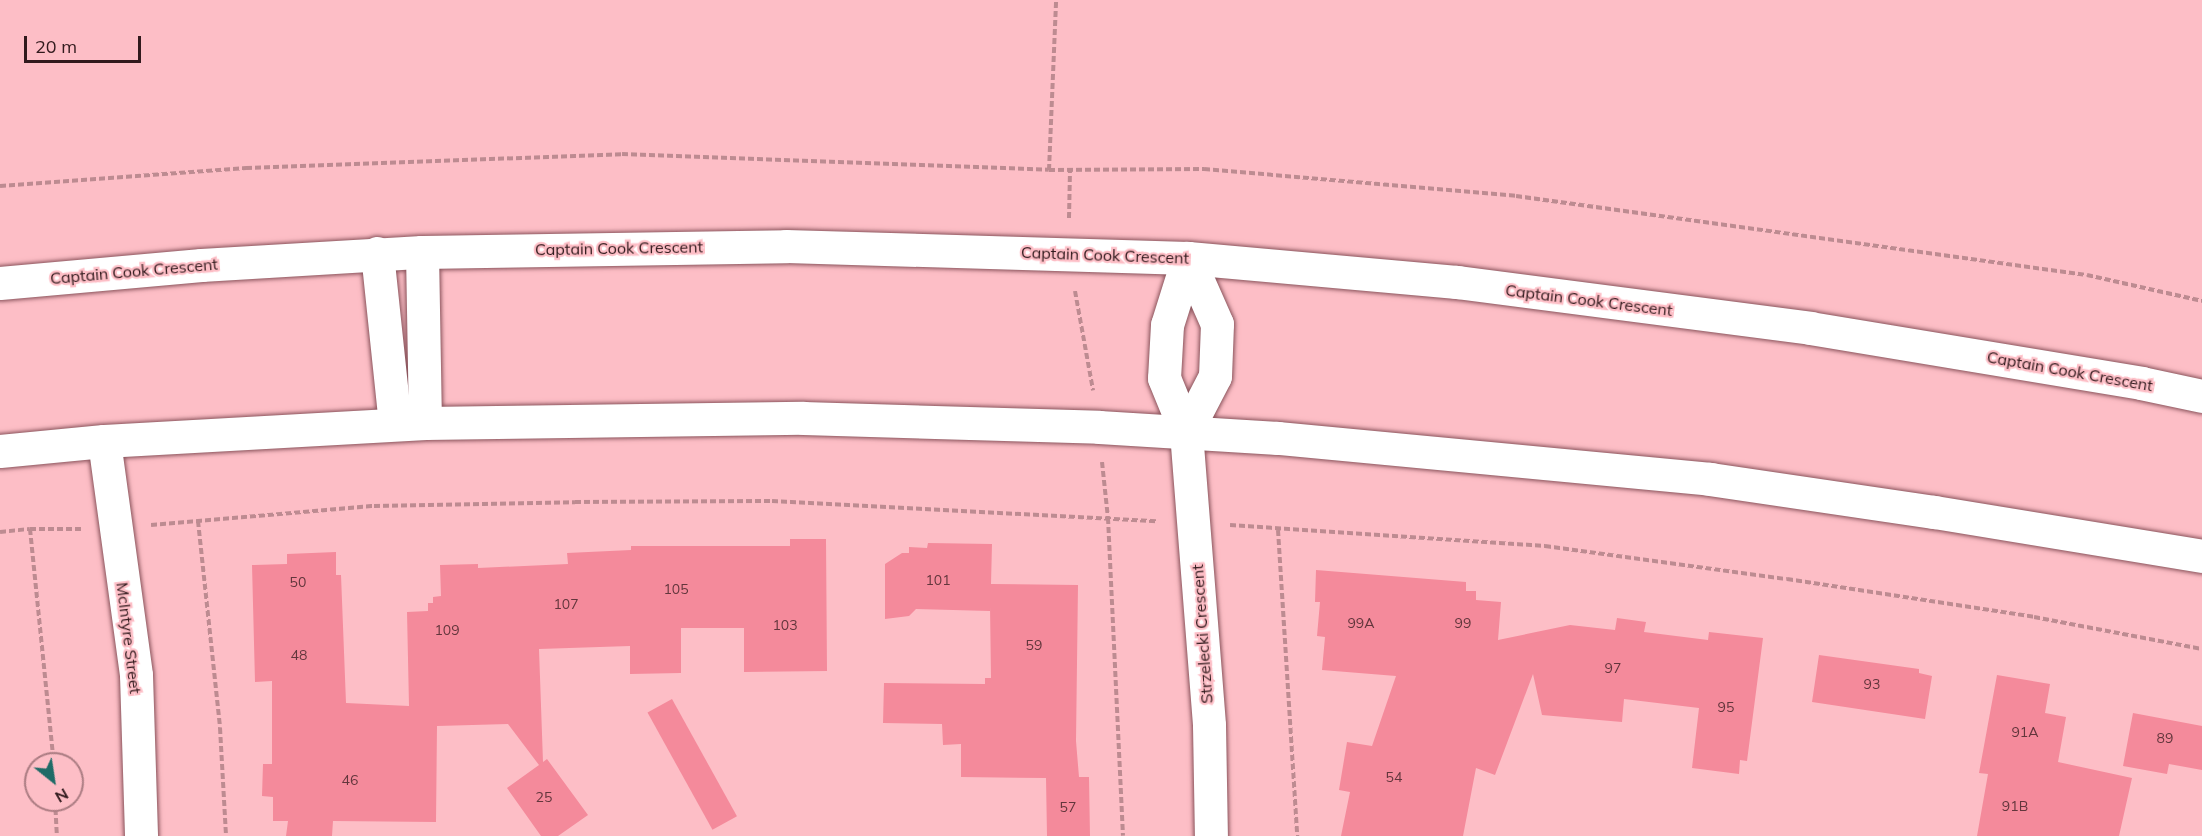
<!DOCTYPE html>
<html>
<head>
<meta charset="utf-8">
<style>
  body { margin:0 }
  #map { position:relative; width:2202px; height:836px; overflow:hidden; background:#fdbec6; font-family:Mulish,sans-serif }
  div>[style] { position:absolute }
  .building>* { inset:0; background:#f48a9b; transform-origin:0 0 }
  .path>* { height:4px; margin-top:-2px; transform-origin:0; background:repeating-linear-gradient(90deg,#bd8b91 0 6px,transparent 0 9px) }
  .roads { filter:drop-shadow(0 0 2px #8a545c) drop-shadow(0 0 2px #8a545c) }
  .minor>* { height:33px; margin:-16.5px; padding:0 16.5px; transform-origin:16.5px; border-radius:16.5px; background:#fff }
  .tertiary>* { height:33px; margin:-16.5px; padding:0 16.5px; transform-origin:16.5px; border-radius:16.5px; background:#fff }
  .secondary>* { height:33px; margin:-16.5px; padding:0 16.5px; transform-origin:16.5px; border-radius:16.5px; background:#fff }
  span { translate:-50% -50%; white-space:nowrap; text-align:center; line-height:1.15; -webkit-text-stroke:4.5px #fdbec6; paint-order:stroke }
  .number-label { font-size:14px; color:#62363c }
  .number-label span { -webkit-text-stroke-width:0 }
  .street-label { font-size:16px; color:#311a1d }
  .north { position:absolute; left:24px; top:752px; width:60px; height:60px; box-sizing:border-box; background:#fdbec6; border:2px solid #ab7c82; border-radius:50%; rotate:150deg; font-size:16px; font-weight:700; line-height:24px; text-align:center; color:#311a1d }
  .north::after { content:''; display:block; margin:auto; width:21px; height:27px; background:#1f6b67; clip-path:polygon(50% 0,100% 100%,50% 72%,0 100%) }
  .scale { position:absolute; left:24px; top:36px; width:117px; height:27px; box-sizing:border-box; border:3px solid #311a1d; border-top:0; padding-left:8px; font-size:18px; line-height:21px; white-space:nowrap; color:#311a1d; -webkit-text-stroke:4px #fdbec6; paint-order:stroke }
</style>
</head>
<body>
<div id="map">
  <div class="building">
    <i style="clip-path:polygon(790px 539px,826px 539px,827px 671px,744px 672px,744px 628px,681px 628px,681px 673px,630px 674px,630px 646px,539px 649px,543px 762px,547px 759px,588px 815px,558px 836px,541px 836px,507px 788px,539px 765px,508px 724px,437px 726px,436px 822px,333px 821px,332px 836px,286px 836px,288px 821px,273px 821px,273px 797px,262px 796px,263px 764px,272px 764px,272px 681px,255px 682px,252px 565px,287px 564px,287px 554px,336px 552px,336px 575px,341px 575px,346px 703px,409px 706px,407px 612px,428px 611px,428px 603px,433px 603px,433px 597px,441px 596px,440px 565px,478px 564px,478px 568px,568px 564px,567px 553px,631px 550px,631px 546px,790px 546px)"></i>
    <i style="clip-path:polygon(928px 543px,992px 544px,991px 584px,1078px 585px,1076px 741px,1079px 777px,1089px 777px,1090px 836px,1047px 836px,1046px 778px,961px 777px,961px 744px,943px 745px,942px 724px,883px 723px,884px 683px,985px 684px,985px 678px,991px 678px,990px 606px,990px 611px,916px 609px,909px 616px,885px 619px,885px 564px,902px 553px,909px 553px,909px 547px,927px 548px)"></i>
    <i style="clip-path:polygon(1316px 570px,1466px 582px,1466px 591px,1476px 591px,1476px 600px,1501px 602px,1498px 640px,1570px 625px,1615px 630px,1617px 618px,1646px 622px,1644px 632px,1708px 640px,1709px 632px,1763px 638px,1747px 761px,1740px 760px,1739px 774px,1692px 768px,1699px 708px,1624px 699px,1622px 722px,1542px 715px,1533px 674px,1495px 775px,1476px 768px,1463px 836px,1341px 836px,1350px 792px,1339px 790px,1347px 742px,1372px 746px,1396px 676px,1322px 670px,1325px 637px,1317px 636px,1320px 602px,1315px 602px)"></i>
    <i style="clip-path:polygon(1819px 655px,1919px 669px,1919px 673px,1932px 676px,1925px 719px,1812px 702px)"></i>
    <i style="clip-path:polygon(1997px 675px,2050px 684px,2045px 713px,2066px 717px,2058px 762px,2132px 778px,2119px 836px,1977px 836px,1988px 774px,1979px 773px)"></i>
    <i style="left:672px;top:699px;width:134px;height:28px;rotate:61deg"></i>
    <i style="clip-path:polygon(2133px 713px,2202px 726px,2202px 770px,2169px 764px,2167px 774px,2123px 766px)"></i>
  </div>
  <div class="path">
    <i style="left:1049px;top:170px;width:170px;rotate:-87.6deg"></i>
    <i style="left:0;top:186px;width:247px;rotate:-4.2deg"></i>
    <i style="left:246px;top:168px;width:376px;rotate:-2.1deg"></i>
    <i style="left:622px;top:154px;width:427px;rotate:2.1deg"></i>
    <i style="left:1049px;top:170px;width:155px;rotate:-0.4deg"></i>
    <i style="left:1204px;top:169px;width:313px;rotate:4.9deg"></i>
    <i style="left:1516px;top:196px;width:576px;rotate:7.88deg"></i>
    <i style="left:2087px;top:275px;width:118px;rotate:12.7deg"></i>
    <i style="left:1069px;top:218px;width:48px;rotate:-88.8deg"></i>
    <i style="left:1075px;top:291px;width:101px;rotate:79.7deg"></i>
    <i style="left:1102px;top:462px;width:56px;rotate:83.9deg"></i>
    <i style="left:1108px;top:518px;width:318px;rotate:87.3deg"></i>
    <i style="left:198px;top:521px;width:208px;rotate:83.9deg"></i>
    <i style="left:220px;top:728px;width:108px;rotate:86.8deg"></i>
    <i style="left:151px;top:525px;width:224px;rotate:-4.9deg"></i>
    <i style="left:374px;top:506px;width:201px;rotate:-1.1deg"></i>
    <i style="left:575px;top:502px;width:197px;rotate:-0.3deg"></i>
    <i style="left:772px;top:501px;width:385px;rotate:3deg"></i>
    <i style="left:1230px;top:525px;width:316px;rotate:3.8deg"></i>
    <i style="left:1545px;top:546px;width:244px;rotate:7.8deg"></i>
    <i style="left:1787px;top:579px;width:250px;rotate:8.7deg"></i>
    <i style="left:2034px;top:617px;width:171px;rotate:10.8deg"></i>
    <i style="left:30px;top:529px;width:51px"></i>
    <i style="left:1278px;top:530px;width:307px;rotate:86.4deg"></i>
    <i style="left:0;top:532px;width:30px;rotate:-6deg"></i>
    <i style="left:30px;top:529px;width:236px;rotate:84.2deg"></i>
    <i style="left:55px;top:800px;width:36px;rotate:87deg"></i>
  </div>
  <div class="roads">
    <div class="minor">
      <i style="left:1188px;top:258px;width:70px;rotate:107.4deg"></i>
      <i style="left:1167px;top:325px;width:53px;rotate:93.2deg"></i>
      <i style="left:1164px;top:378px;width:58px;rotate:67.8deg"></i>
      <i style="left:1186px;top:432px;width:294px;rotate:85.5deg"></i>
      <i style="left:1209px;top:725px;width:111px;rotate:89deg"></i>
      <i style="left:1186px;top:432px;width:63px;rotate:-62.6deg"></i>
      <i style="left:1215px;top:376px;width:52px;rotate:-87.8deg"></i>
      <i style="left:1217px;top:324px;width:72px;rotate:-113.7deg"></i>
    </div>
    <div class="tertiary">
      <i style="left:104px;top:441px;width:236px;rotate:82.2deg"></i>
      <i style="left:136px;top:675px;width:161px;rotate:88.2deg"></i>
    </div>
    <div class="secondary">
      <i style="left:422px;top:252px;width:171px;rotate:89deg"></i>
      <i style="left:377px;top:253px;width:172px;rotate:84deg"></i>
      <i style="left:0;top:283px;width:202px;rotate:-5.1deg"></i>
      <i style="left:201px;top:265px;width:221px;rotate:-3.4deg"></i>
      <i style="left:422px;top:252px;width:364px;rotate:-0.9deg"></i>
      <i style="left:786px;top:246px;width:402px;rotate:1.7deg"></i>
      <i style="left:1188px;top:258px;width:270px;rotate:5.1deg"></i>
      <i style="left:1457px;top:282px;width:356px;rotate:7.4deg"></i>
      <i style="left:1810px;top:328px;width:336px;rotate:9.4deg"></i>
      <i style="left:2141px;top:383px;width:62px;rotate:12deg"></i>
      <i style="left:0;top:451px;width:104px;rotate:-5.5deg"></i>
      <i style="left:104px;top:441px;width:322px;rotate:-3.2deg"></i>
      <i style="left:425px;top:423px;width:378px;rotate:-0.8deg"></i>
      <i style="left:803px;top:418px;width:296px;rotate:1.7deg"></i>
      <i style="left:1099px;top:427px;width:179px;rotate:3.5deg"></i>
      <i style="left:1278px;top:438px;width:434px;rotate:5.4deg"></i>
      <i style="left:1710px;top:479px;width:226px;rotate:8.4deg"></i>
      <i style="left:1934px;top:512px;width:272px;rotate:9.3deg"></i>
    </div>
  </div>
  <div class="number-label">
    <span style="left:938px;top:580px">101</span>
    <span style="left:298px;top:582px">50</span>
    <span style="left:676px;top:589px">105</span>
    <span style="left:566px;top:604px">107</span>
    <span style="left:1361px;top:623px">99A</span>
    <span style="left:1463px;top:623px">99</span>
    <span style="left:785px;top:625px">103</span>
    <span style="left:447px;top:630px">109</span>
    <span style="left:1034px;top:645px">59</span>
    <span style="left:299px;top:655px">48</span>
    <span style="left:1613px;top:668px">97</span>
    <span style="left:1872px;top:684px">93</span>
    <span style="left:1726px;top:707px">95</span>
    <span style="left:2025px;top:732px">91A</span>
    <span style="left:2165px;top:738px">89</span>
    <span style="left:1394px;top:777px">54</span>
    <span style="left:350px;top:780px">46</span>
    <span style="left:544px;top:797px">25</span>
    <span style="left:2015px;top:806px">91B</span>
    <span style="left:1068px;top:807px">57</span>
  </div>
  <div class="street-label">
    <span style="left:619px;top:248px;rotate:-1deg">Captain Cook Crescent</span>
    <span style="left:1105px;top:255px;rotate:2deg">Captain Cook Crescent</span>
    <span style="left:134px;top:271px;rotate:-5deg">Captain Cook Crescent</span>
    <span style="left:1589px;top:300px;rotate:7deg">Captain Cook Crescent</span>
    <span style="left:2070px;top:371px;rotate:10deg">Captain Cook Crescent</span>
    <span style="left:1202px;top:634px;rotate:-94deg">Strzelecki Crescent</span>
    <span style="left:129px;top:638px;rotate:83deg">McIntyre Street</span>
  </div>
  <div class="north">N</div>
  <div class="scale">20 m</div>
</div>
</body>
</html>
